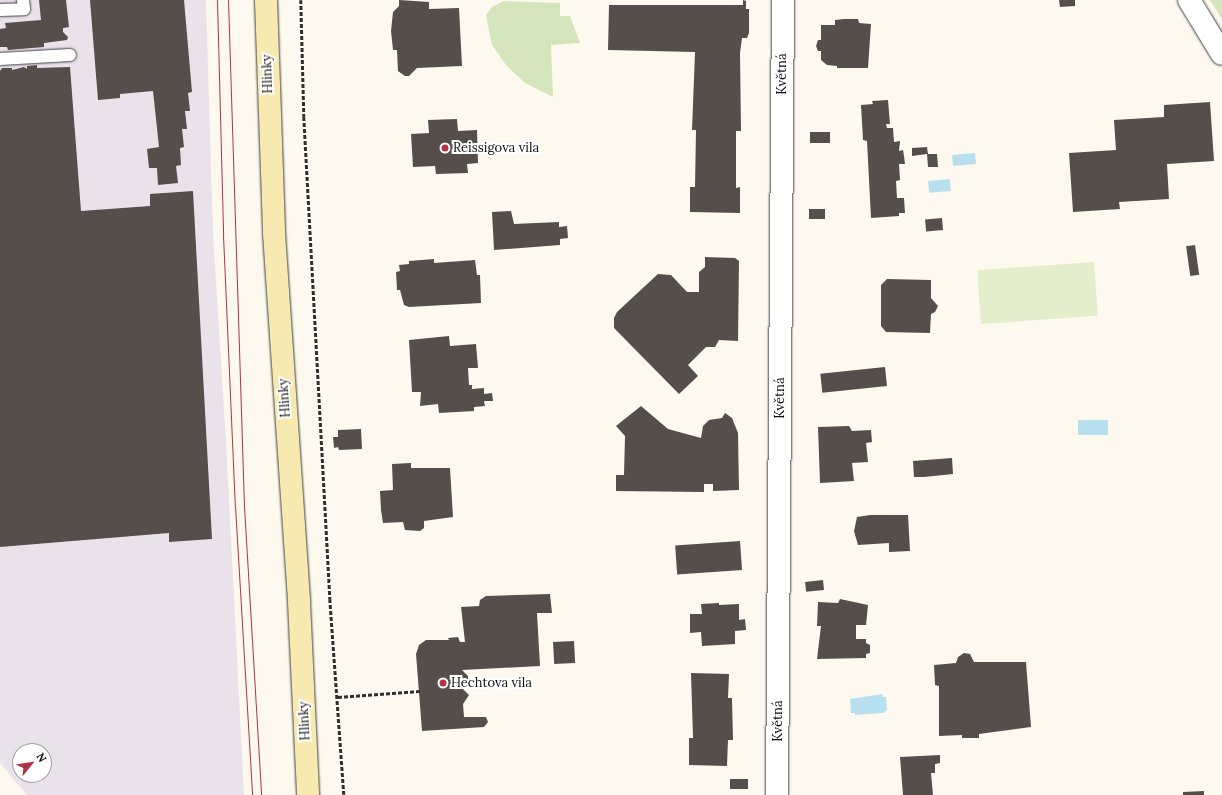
<!DOCTYPE html>
<html>
<head>
<meta charset="utf-8">
<style>
  body { margin:0 }
  #map { position:relative; width:1222px; height:795px; overflow:hidden; background:#fdf9ef; font-family:Lora,serif }
  div>[style] { position:absolute }
  .industrial>* { inset:0; background:#e9e2eb }
  .green>* { inset:0; background:#d4e5bc }
  .pitch>* { inset:0; background:#e4edcc; transform-origin:0 0 }
  .water>* { inset:0; background:#b8dff0; transform-origin:0 0 }
  .building>* { inset:0; background:#554e4b; transform-origin:0 0 }
  .path>* { height:2.5px; margin-top:-1.25px; transform-origin:0; background:repeating-linear-gradient(90deg,#2f2f2f 0 4px,transparent 0 6px) }
  .roads { filter:drop-shadow(0 0 1px #404040) drop-shadow(0 0 1px #404040) }
  .lane>* { height:12px; margin:-6px; padding:0 6px; transform-origin:6px; border-radius:6px; background:#fff }
  .street>* { height:22px; margin:-11px; padding:0 11px; transform-origin:11px; border-radius:11px; background:#fff }
  .secondary>* { height:22px; margin:-11px; padding:0 11px; transform-origin:11px; border-radius:11px; background:#f7eab0 }
  .tram>* { height:1px; margin:-0.5px; padding:0 0.5px; transform-origin:0.5px; border-radius:0.5px; background:#af3342 }
  .dots>* { width:11px; height:11px; translate:-50% -50%; box-sizing:border-box; border:2px solid #fff; border-radius:50% }
  span { translate:-50% -50%; white-space:nowrap; text-align:center; line-height:1.15; -webkit-text-stroke:4px #fff; paint-order:stroke }
  .street-label { font-size:13px; color:#0d0d0d }
  .poi-label { font-size:13px; color:#0d0d0d }
  .left { translate:0 -50%; text-align:left }
  .north { position:absolute; left:12px; top:743px; width:40px; height:40px; box-sizing:border-box; background:#fff; border:1px solid #9e9e9e; border-radius:50%; rotate:60deg; font-size:11px; font-weight:700; line-height:16px; text-align:center; color:#0d0d0d }
  .north::after { content:''; display:block; margin:auto; width:14px; height:18px; background:#af3342; clip-path:polygon(50% 0,100% 100%,50% 72%,0 100%) }
</style>
</head>
<body>
<div id="map">
  <div class="industrial">
    <i style="clip-path:polygon(evenodd,0 0,206px 0,213px 234px,226px 441px,244px 795px,27px 795px,0 763px,0 0,20px 751px,44px 751px,44px 775px,20px 775px,20px 751px)"></i>
  </div>
  <div class="green">
    <i style="clip-path:polygon(1210px 0,1222px 0,1222px 19px)"></i>
    <i style="clip-path:polygon(504px 1px,560px 3px,560px 16px,570px 16px,580px 43px,551px 45px,553px 97px,525px 83px,506px 65px,492px 45px,486px 15px,492px 7px)"></i>
  </div>
  <div class="pitch">
    <i style="left:1094px;top:262px;width:54px;height:117px;rotate:86deg"></i>
  </div>
  <div class="water">
    <i style="left:975px;top:153px;width:11px;height:23px;rotate:85deg"></i>
    <i style="left:950px;top:179px;width:12px;height:22px;rotate:85deg"></i>
    <i style="left:1108px;top:420px;width:15px;height:30px;rotate:90deg"></i>
    <i style="clip-path:polygon(882px 694px,883px 697px,886px 697px,887px 710px,883px 713px,855px 715px,855px 713px,851px 713px,850px 699px)"></i>
  </div>
  <div class="building">
    <i style="clip-path:polygon(39px 0,66px 0,69px 27px,63px 28px,63px 32px,68px 37px,67px 40px,44px 43px,44px 47px,8px 50px,7px 47px,0 47px,0 29px,6px 28px,5px 23px,41px 20px)"></i>
    <i style="clip-path:polygon(90px 0,184px 0,192px 92px,188px 93px,190px 111px,185px 111px,187px 129px,182px 129px,184px 147px,180px 148px,181px 165px,176px 166px,178px 183px,158px 185px,157px 168px,149px 168px,147px 149px,159px 147px,153px 91px,120px 94px,120px 98px,98px 100px)"></i>
    <i style="clip-path:polygon(399px 0,429px 2px,429px 9px,459px 8px,462px 66px,417px 68px,409px 76px,405px 76px,398px 71px,397px 50px,393px 50px,391px 31px,393px 12px,399px 6px)"></i>
    <i style="clip-path:polygon(743px 0,746px 1px,746px 9px,749px 9px,749px 33px,747px 38px,742px 38px,740px 53px,741px 131px,736px 131px,736px 188px,740px 187px,740px 213px,690px 212px,690px 187px,695px 187px,696px 130px,692px 130px,695px 52px,608px 50px,609px 5px,743px 5px)"></i>
    <i style="clip-path:polygon(1059px 0,1075px 0,1075px 6px,1060px 7px)"></i>
    <i style="clip-path:polygon(844px 19px,858px 19px,859px 23px,871px 24px,868px 68px,837px 68px,837px 66px,827px 65px,821px 60px,821px 51px,818px 51px,816px 46px,818px 40px,821px 40px,821px 25px,835px 25px,835px 20px)"></i>
    <i style="clip-path:polygon(37px 65px,37px 68px,70px 67px,81px 211px,150px 206px,150px 194px,193px 191px,212px 539px,169px 542px,169px 533px,0 547px,0 71px,2px 68px,12px 68px,12px 70px,24px 67px,27px 69px,27px 66px)"></i>
    <i style="clip-path:polygon(888px 100px,890px 124px,886px 124px,887px 128px,893px 128px,894px 142px,900px 141px,899px 151px,903px 150px,904px 156px,905px 164px,899px 164px,900px 180px,896px 181px,897px 198px,904px 198px,905px 213px,899px 213px,899px 216px,871px 218px,867px 141px,863px 140px,861px 105px,873px 104px,872px 101px)"></i>
    <i style="clip-path:polygon(1210px 102px,1214px 161px,1167px 164px,1169px 199px,1119px 202px,1120px 209px,1073px 212px,1069px 153px,1116px 150px,1114px 120px,1164px 117px,1164px 105px)"></i>
    <i style="clip-path:polygon(457px 119px,458px 131px,477px 130px,478px 163px,467px 164px,468px 173px,436px 174px,435px 166px,413px 167px,411px 134px,429px 133px,428px 120px)"></i>
    <i style="left:830px;top:132px;width:11px;height:20px;rotate:90deg"></i>
    <i style="clip-path:polygon(927px 147px,928px 154px,937px 154px,938px 167px,928px 167px,927px 154px,912px 156px,912px 148px)"></i>
    <i style="left:809px;top:209px;width:16px;height:10px"></i>
    <i style="clip-path:polygon(511px 211px,514px 224px,559px 222px,559px 227px,567px 226px,568px 238px,560px 239px,560px 245px,494px 250px,492px 212px)"></i>
    <i style="left:942px;top:218px;width:12px;height:17px;rotate:85deg"></i>
    <i style="left:1195px;top:245px;width:30px;height:9px;rotate:82deg"></i>
    <i style="clip-path:polygon(705px 257px,735px 258px,739px 261px,738px 341px,719px 340px,715px 347px,706px 347px,688px 365px,698px 376px,679px 394px,614px 328px,614px 318px,617px 312px,658px 274px,671px 275px,687px 292px,699px 292px,699px 272px,705px 267px)"></i>
    <i style="clip-path:polygon(434px 259px,434px 263px,475px 260px,477px 275px,480px 275px,481px 303px,409px 307px,404px 305px,400px 290px,397px 290px,396px 272px,400px 271px,399px 265px,409px 264px,409px 261px)"></i>
    <i style="clip-path:polygon(887px 279px,931px 280px,931px 298px,938px 306px,935px 312px,931px 314px,930px 333px,886px 332px,881px 326px,881px 285px)"></i>
    <i style="clip-path:polygon(449px 336px,450px 346px,476px 344px,478px 368px,468px 368px,469px 385px,472px 385px,472px 389px,484px 388px,484px 394px,492px 393px,493px 401px,484px 401px,485px 406px,474px 407px,474px 411px,439px 413px,438px 404px,420px 406px,421px 392px,412px 392px,409px 340px)"></i>
    <i style="left:885px;top:367px;width:19px;height:65px;rotate:84deg"></i>
    <i style="clip-path:polygon(641px 406px,668px 429px,701px 438px,703px 426px,709px 420px,722px 418px,725px 413px,732px 418px,738px 433px,739px 490px,713px 491px,713px 484px,704px 484px,704px 492px,616px 491px,616px 475px,624px 475px,625px 436px,616px 426px)"></i>
    <i style="clip-path:polygon(849px 426px,852px 431px,871px 430px,872px 442px,866px 443px,868px 462px,852px 463px,854px 481px,820px 483px,818px 427px)"></i>
    <i style="clip-path:polygon(361px 429px,362px 449px,339px 450px,338px 447px,334px 448px,333px 437px,338px 437px,338px 430px)"></i>
    <i style="clip-path:polygon(952px 458px,953px 474px,924px 477px,923px 468px,924px 477px,914px 477px,913px 461px)"></i>
    <i style="clip-path:polygon(411px 463px,411px 468px,450px 468px,453px 517px,424px 521px,424px 528px,420px 531px,405px 530px,403px 522px,383px 523px,381px 510px,380px 491px,393px 490px,392px 464px)"></i>
    <i style="clip-path:polygon(870px 515px,908px 515px,910px 551px,889px 552px,889px 543px,858px 545px,854px 531px,857px 517px)"></i>
    <i style="left:740px;top:541px;width:29px;height:65px;rotate:86deg"></i>
    <i style="left:823px;top:580px;width:10px;height:18px;rotate:84deg"></i>
    <i style="clip-path:polygon(550px 594px,552px 613px,537px 613px,540px 666px,462px 670px,468px 676px,468px 681px,462px 688px,469px 695px,463px 704px,464px 717px,486px 717px,488px 722px,484px 727px,422px 731px,416px 654px,419px 645px,426px 640px,449px 640px,448px 638px,458px 637px,460px 642px,468px 642px,465px 642px,461px 607px,479px 606px,480px 600px,486px 596px)"></i>
    <i style="clip-path:polygon(840px 599px,868px 605px,866px 625px,856px 625px,856px 639px,866px 639px,866px 643px,870px 645px,870px 653px,866px 654px,866px 658px,817px 659px,821px 626px,817px 626px,818px 602px,838px 603px)"></i>
    <i style="clip-path:polygon(719px 603px,719px 605px,739px 604px,739px 620px,745px 619px,746px 630px,735px 631px,735px 644px,702px 646px,701px 632px,690px 633px,690px 614px,702px 614px,701px 604px)"></i>
    <i style="left:574px;top:641px;width:22px;height:21px;rotate:87deg"></i>
    <i style="clip-path:polygon(964px 653px,970px 654px,974px 662px,1026px 662px,1031px 727px,979px 734px,979px 738px,962px 738px,962px 735px,939px 736px,939px 686px,935px 685px,934px 665px,956px 663px,958px 657px)"></i>
    <i style="clip-path:polygon(691px 673px,729px 674px,728px 698px,732px 698px,733px 740px,728px 740px,727px 766px,689px 765px,689px 738px,693px 738px)"></i>
    <i style="clip-path:polygon(940px 755px,940px 763px,935px 764px,935px 773px,931px 773px,933px 795px,903px 795px,900px 757px)"></i>
    <i style="left:748px;top:779px;width:10px;height:18px;rotate:90deg"></i>
    <i style="clip-path:polygon(1204px 791px,1204px 795px,1183px 795px,1183px 792px)"></i>
  </div>
  <div class="path">
    <i style="left:301px;top:0;width:117px;rotate:88.5deg"></i>
    <i style="left:304px;top:117px;width:483px;rotate:86.9deg"></i>
    <i style="left:330px;top:599px;width:196px;rotate:85.9deg"></i>
    <i style="left:338px;top:697px;width:82px;rotate:-4.2deg"></i>
  </div>
  <div class="roads">
    <div class="lane">
      <i style="left:0;top:10px;width:24px;rotate:-2deg"></i>
      <i style="left:24px;top:9px;width:9px;rotate:-96deg"></i>
      <i style="left:0;top:59px;width:70px;rotate:-3.3deg"></i>
    </div>
    <div class="street">
      <i style="left:1189px;top:0;width:63px;rotate:58.6deg"></i>
      <i style="left:777px;top:795px;width:795px;rotate:-89.57deg"></i>
    </div>
    <div class="secondary">
      <i style="left:266px;top:0;width:233px;rotate:88deg"></i>
      <i style="left:274px;top:233px;width:370px;rotate:86.1deg"></i>
      <i style="left:299px;top:602px;width:193px;rotate:87.3deg"></i>
    </div>
  </div>
  <div class="tram">
    <i style="left:217px;top:0;width:235px;rotate:88.5deg"></i>
    <i style="left:223px;top:235px;width:271px;rotate:87.5deg"></i>
    <i style="left:235px;top:506px;width:289px;rotate:86.6deg"></i>
    <i style="left:228px;top:0;width:506px;rotate:88.19deg"></i>
    <i style="left:244px;top:506px;width:289px;rotate:86.6deg"></i>
  </div>
  <div class="dots">
    <i style="left:445px;top:148px;background:#af3342"></i>
    <i style="left:443px;top:683px;background:#af3342"></i>
  </div>
  <div class="street-label">
    <span style="left:268px;top:74px;rotate:-92deg">Hlinky</span>
    <span style="left:782px;top:74px;rotate:-90deg">Květná</span>
    <span style="left:285px;top:398px;rotate:-94deg">Hlinky</span>
    <span style="left:780px;top:398px;rotate:-90deg">Květná</span>
    <span style="left:305px;top:721px;rotate:-93deg">Hlinky</span>
    <span style="left:778px;top:721px;rotate:-90deg">Květná</span>
  </div>
  <div class="poi-label">
    <span class="left" style="left:453px;top:148px">Reissigova vila</span>
    <span class="left" style="left:451px;top:683px">Hechtova vila</span>
  </div>
  <div class="north">N</div>
</div>
</body>
</html>
